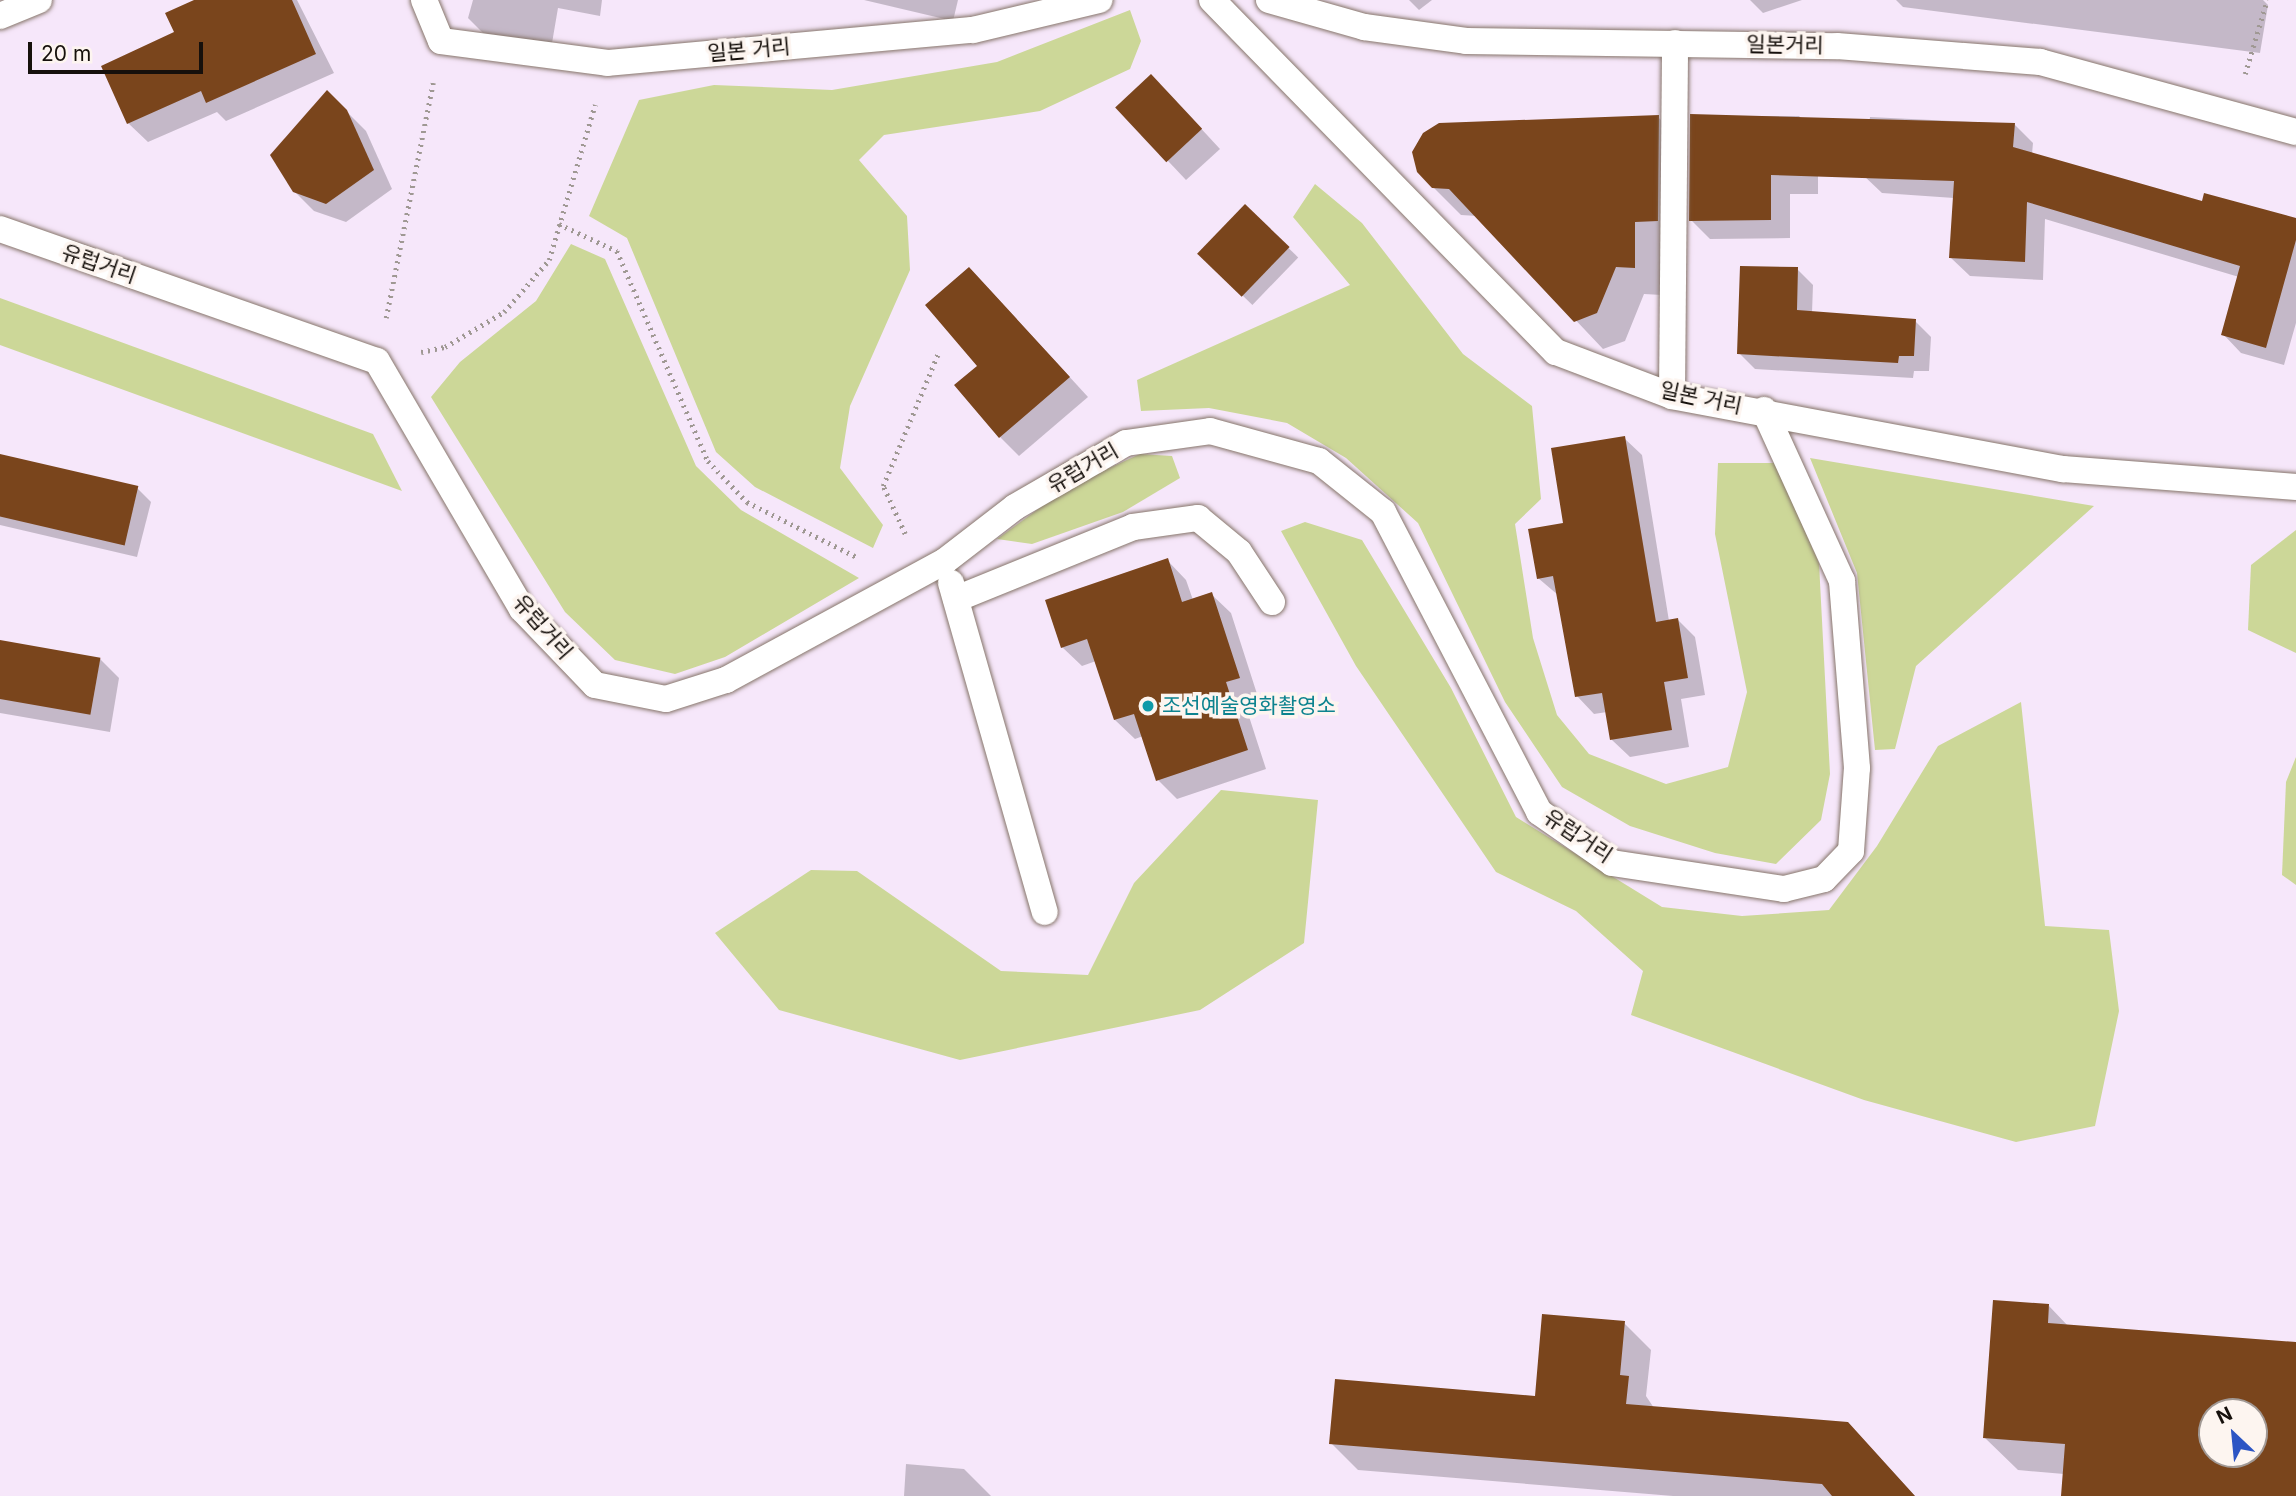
<!DOCTYPE html>
<html>
<head>
<meta charset="utf-8">
<style>
  body { margin:0 }
  #map { position:relative; width:2296px; height:1496px; overflow:hidden; background:#fdf5f0; font-family:Inter,"Noto Sans KR",sans-serif }
  div>[style] { position:absolute }
  .industrial>* { inset:0; background:#f6e7fa }
  .green>* { inset:0; background:#ccd798 }
  .shadow>* { inset:0; background:#0003; transform-origin:0 0 }
  .building>* { inset:0; background:#7a451c; transform-origin:0 0 }
  .path>* { height:4.5px; margin-top:-2.25px; transform-origin:0; background:repeating-linear-gradient(90deg,#9f9893 0 2px,transparent 0 7px) }
  .roads { filter:drop-shadow(0 0 2px #86756a) drop-shadow(0 0 2px #86756a) }
  .lane>* { height:26px; margin:-13px; padding:0 13px; transform-origin:13px; border-radius:13px; background:#fff }
  .dots>* { width:19px; height:19px; translate:-50% -50%; box-sizing:border-box; border:4px solid #fdf5f0; border-radius:50% }
  span { translate:-50% -50%; white-space:nowrap; text-align:center; line-height:1.15; -webkit-text-stroke:7px #fdf5f0; paint-order:stroke }
  .street-label { font-size:21px; color:#16100c }
  .culture-label { font-size:21px; color:#0d838f }
  .left { translate:0 -50%; text-align:left }
  .north { position:absolute; left:2198px; top:1398px; width:70px; height:70px; box-sizing:border-box; background:#fdf5f0; border:2px solid #a19995; border-radius:50%; rotate:334deg; font-size:19px; font-weight:700; line-height:28px; text-align:center; color:#16100c }
  .north::after { content:''; display:block; margin:auto; width:24px; height:32px; background:#2c55c4; clip-path:polygon(50% 0,100% 100%,50% 72%,0 100%) }
  .scale { position:absolute; left:28px; top:42px; width:175px; height:32px; box-sizing:border-box; border:4px solid #16100c; border-top:0; padding-left:9px; font-size:21px; line-height:24px; white-space:nowrap; color:#16100c; -webkit-text-stroke:5px #fdf5f0; paint-order:stroke }
</style>
</head>
<body>
<div id="map">
  <div class="industrial">
    <i style="clip-path:polygon(evenodd,0 0,2296px 0,2296px 1496px,0 1496px,0 0,2212px 1412px,2254px 1412px,2254px 1454px,2212px 1454px,2212px 1412px)"></i>
  </div>
  <div class="green">
    <i style="clip-path:polygon(1130px 10px,1141px 41px,1130px 69px,1040px 111px,884px 135px,859px 160px,907px 216px,910px 270px,850px 406px,840px 468px,883px 525px,873px 548px,755px 487px,716px 452px,627px 238px,589px 216px,639px 100px,714px 85px,832px 90px,997px 62px)"></i>
    <i style="clip-path:polygon(1315px 184px,1362px 223px,1463px 354px,1532px 406px,1541px 499px,1515px 524px,1533px 638px,1557px 715px,1589px 754px,1666px 784px,1728px 767px,1747px 692px,1715px 534px,1718px 463px,1775px 463px,1819px 563px,1830px 774px,1821px 820px,1776px 864px,1715px 853px,1630px 826px,1562px 787px,1505px 702px,1418px 523px,1346px 458px,1287px 423px,1209px 408px,1141px 411px,1137px 380px,1350px 285px,1293px 217px)"></i>
    <i style="clip-path:polygon(571px 244px,605px 259px,696px 466px,741px 510px,859px 578px,725px 657px,675px 674px,615px 660px,565px 612px,431px 397px,460px 362px,536px 301px)"></i>
    <i style="clip-path:polygon(0 298px,373px 434px,402px 491px,0 345px)"></i>
    <i style="clip-path:polygon(1140px 454px,1172px 456px,1180px 478px,1123px 512px,1032px 544px,997px 539px,1070px 486px)"></i>
    <i style="clip-path:polygon(1810px 458px,2094px 506px,1916px 666px,1895px 749px,1875px 750px,1857px 573px)"></i>
    <i style="clip-path:polygon(1305px 522px,1362px 540px,1451px 688px,1516px 817px,1662px 907px,1742px 916px,1829px 910px,1877px 846px,1938px 746px,2021px 702px,2045px 926px,2109px 930px,2119px 1011px,2095px 1126px,2016px 1142px,1864px 1100px,1631px 1015px,1643px 971px,1576px 911px,1496px 872px,1356px 666px,1281px 531px)"></i>
    <i style="clip-path:polygon(2296px 530px,2296px 653px,2248px 630px,2251px 565px)"></i>
    <i style="clip-path:polygon(2296px 757px,2296px 885px,2282px 875px,2286px 782px)"></i>
    <i style="clip-path:polygon(1221px 790px,1318px 800px,1304px 943px,1200px 1010px,960px 1060px,779px 1010px,715px 933px,811px 870px,857px 871px,1001px 971px,1088px 975px,1134px 883px)"></i>
  </div>
  <div class="shadow">
    <i style="clip-path:polygon(198px 0,297px 0,334px 73px,226px 121px,217px 112px,148px 142px,128px 123px)"></i>
    <i style="clip-path:polygon(473px 0,602px 0,600px 16px,558px 8px,551px 49px,488px 38px,468px 18px)"></i>
    <i style="clip-path:polygon(864px 0,958px 0,953px 21px)"></i>
    <i style="clip-path:polygon(1409px 0,1432px 0,1419px 10px)"></i>
    <i style="clip-path:polygon(1750px 0,1802px 0,1763px 13px)"></i>
    <i style="clip-path:polygon(1896px 0,2263px 0,2268px 5px,2260px 53px,1903px 7px)"></i>
    <i style="clip-path:polygon(327px 92px,366px 131px,392px 189px,346px 222px,314px 211px,294px 191px)"></i>
    <i style="clip-path:polygon(1170px 95px,1220px 149px,1186px 180px,1118px 108px)"></i>
    <i style="clip-path:polygon(1692px 116px,1799px 116px,1818px 135px,1818px 194px,1790px 194px,1790px 238px,1710px 239px,1691px 220px)"></i>
    <i style="clip-path:polygon(1658px 117px,1686px 145px,1662px 295px,1644px 294px,1625px 341px,1603px 349px,1477px 216px,1461px 215px,1433px 187px)"></i>
    <i style="clip-path:polygon(1870px 117px,2014px 124px,2033px 143px,2032px 154px,2203px 204px,2296px 220px,2296px 323px,2284px 365px,2241px 353px,2223px 334px,2239px 277px,2045px 219px,2043px 280px,1970px 276px,1951px 258px,1954px 198px,1882px 193px,1863px 175px)"></i>
    <i style="left:1245px;top:206px;width:74px;height:66px;rotate:44deg"></i>
    <i style="clip-path:polygon(1797px 269px,1813px 285px,1812px 313px,1915px 321px,1931px 337px,1929px 371px,1914px 371px,1913px 378px,1755px 369px,1739px 353px)"></i>
    <i style="clip-path:polygon(988px 288px,1088px 397px,1019px 456px,1000px 437px,979px 366px)"></i>
    <i style="clip-path:polygon(1624px 438px,1642px 455px,1669px 621px,1678px 620px,1695px 637px,1705px 695px,1681px 699px,1689px 747px,1630px 757px,1612px 740px,1607px 712px,1594px 714px,1577px 696px,1558px 595px,1538px 578px,1565px 524px)"></i>
    <i style="clip-path:polygon(0 456px,137px 488px,151px 502px,137px 557px,0 525px)"></i>
    <i style="clip-path:polygon(1167px 560px,1186px 580px,1193px 600px,1211px 594px,1231px 613px,1258px 697px,1244px 701px,1266px 769px,1177px 799px,1158px 780px,1143px 736px,1135px 739px,1115px 720px,1096px 661px,1082px 666px,1062px 647px)"></i>
    <i style="clip-path:polygon(0 642px,100px 659px,119px 678px,110px 732px,0 713px)"></i>
    <i style="clip-path:polygon(evenodd,2049px 1306px,2069px 1327px,2296px 1344px,2296px 1496px,2062px 1496px,2064px 1474px,2018px 1470px,1984px 1437px,2049px 1306px,2212px 1412px,2254px 1412px,2254px 1454px,2212px 1454px,2212px 1412px)"></i>
    <i style="clip-path:polygon(1624px 1323px,1651px 1350px,1646px 1396px,1654px 1408px,1848px 1423px,1915px 1496px,1673px 1496px,1358px 1470px,1331px 1443px,1537px 1397px)"></i>
    <i style="clip-path:polygon(906px 1464px,964px 1469px,991px 1496px,904px 1496px)"></i>
  </div>
  <div class="building">
    <i style="clip-path:polygon(194px 0,292px 0,316px 54px,206px 103px,201px 91px,127px 124px,101px 66px,174px 32px,165px 13px)"></i>
    <i style="left:1151px;top:74px;width:75px;height:49px;rotate:47deg"></i>
    <i style="clip-path:polygon(327px 90px,347px 110px,374px 170px,326px 204px,293px 192px,270px 155px)"></i>
    <i style="clip-path:polygon(1690px 114px,2015px 123px,2013px 147px,2202px 201px,2204px 193px,2296px 218px,2296px 240px,2266px 348px,2221px 335px,2240px 266px,2027px 202px,2025px 262px,1949px 258px,1954px 181px,1771px 175px,1771px 220px,1689px 221px)"></i>
    <i style="clip-path:polygon(1659px 115px,1658px 221px,1635px 222px,1635px 268px,1616px 267px,1597px 313px,1574px 322px,1449px 189px,1432px 188px,1417px 172px,1412px 152px,1423px 133px,1439px 123px)"></i>
    <i style="left:1245px;top:204px;width:62px;height:69px;rotate:44deg"></i>
    <i style="clip-path:polygon(1740px 266px,1798px 267px,1797px 310px,1916px 319px,1914px 356px,1899px 356px,1898px 363px,1737px 354px)"></i>
    <i style="clip-path:polygon(969px 267px,1070px 377px,999px 438px,954px 385px,977px 366px,925px 305px)"></i>
    <i style="clip-path:polygon(1625px 436px,1656px 622px,1678px 618px,1688px 678px,1664px 682px,1672px 730px,1610px 740px,1602px 693px,1575px 697px,1553px 576px,1537px 579px,1528px 529px,1563px 523px,1551px 448px)"></i>
    <i style="left:0;top:454px;width:142px;height:61px;rotate:13deg"></i>
    <i style="clip-path:polygon(1168px 558px,1182px 602px,1212px 592px,1240px 678px,1226px 682px,1248px 750px,1156px 781px,1134px 714px,1114px 720px,1087px 639px,1061px 648px,1045px 600px)"></i>
    <i style="left:0;top:640px;width:102px;height:58px;rotate:10deg"></i>
    <i style="clip-path:polygon(evenodd,1993px 1300px,2049px 1304px,2048px 1323px,2296px 1342px,2296px 1496px,2061px 1496px,2065px 1444px,1983px 1438px,1993px 1300px,2212px 1412px,2254px 1412px,2254px 1454px,2212px 1454px,2212px 1412px)"></i>
    <i style="clip-path:polygon(1542px 1314px,1625px 1321px,1620px 1375px,1629px 1376px,1626px 1404px,1848px 1422px,1915px 1496px,1832px 1496px,1822px 1484px,1329px 1444px,1335px 1379px,1535px 1396px)"></i>
  </div>
  <div class="path">
    <i style="left:2245px;top:74px;width:77px;rotate:-73.4deg"></i>
    <i style="left:559px;top:224px;width:64px;rotate:25deg"></i>
    <i style="left:617px;top:251px;width:229px;rotate:66.6deg"></i>
    <i style="left:708px;top:461px;width:57px;rotate:46.4deg"></i>
    <i style="left:747px;top:502px;width:125px;rotate:26.6deg"></i>
    <i style="left:386px;top:318px;width:240px;rotate:-78.7deg"></i>
    <i style="left:421px;top:352px;width:25px;rotate:-12deg"></i>
    <i style="left:445px;top:347px;width:69px;rotate:-30.7deg"></i>
    <i style="left:504px;top:312px;width:69px;rotate:-49.1deg"></i>
    <i style="left:549px;top:260px;width:162px;rotate:-73.5deg"></i>
    <i style="left:905px;top:534px;width:53px;rotate:-114.6deg"></i>
    <i style="left:883px;top:486px;width:143px;rotate:-67.4deg"></i>
  </div>
  <div class="roads">
    <div class="lane">
      <i style="left:424px;top:0;width:44px;rotate:67.5deg"></i>
      <i style="left:441px;top:41px;width:168px;rotate:7.5deg"></i>
      <i style="left:608px;top:63px;width:366px;rotate:-5.2deg"></i>
      <i style="left:973px;top:30px;width:130px;rotate:-13.4deg"></i>
      <i style="left:1212px;top:0;width:492px;rotate:45.7deg"></i>
      <i style="left:1556px;top:352px;width:124px;rotate:20.8deg"></i>
      <i style="left:1672px;top:396px;width:398px;rotate:10.6deg"></i>
      <i style="left:2063px;top:469px;width:234px;rotate:4.4deg"></i>
      <i style="left:1269px;top:0;width:99px;rotate:15.9deg"></i>
      <i style="left:1364px;top:27px;width:103px;rotate:7.8deg"></i>
      <i style="left:1466px;top:41px;width:371px;rotate:0.8deg"></i>
      <i style="left:1837px;top:46px;width:204px;rotate:4.5deg"></i>
      <i style="left:2040px;top:62px;width:265px;rotate:15.3deg"></i>
      <i style="left:0;top:16px;width:42px;rotate:-22.3deg"></i>
      <i style="left:0;top:229px;width:399px;rotate:19.3deg"></i>
      <i style="left:377px;top:361px;width:287px;rotate:59.7deg"></i>
      <i style="left:522px;top:609px;width:105px;rotate:46.2deg"></i>
      <i style="left:595px;top:685px;width:72px;rotate:11.2deg"></i>
      <i style="left:666px;top:699px;width:63px;rotate:-17.6deg"></i>
      <i style="left:726px;top:680px;width:249px;rotate:-28.5deg"></i>
      <i style="left:945px;top:561px;width:88px;rotate:-37.6deg"></i>
      <i style="left:1015px;top:507px;width:128px;rotate:-30deg"></i>
      <i style="left:1126px;top:443px;width:85px;rotate:-8.1deg"></i>
      <i style="left:1210px;top:431px;width:113px;rotate:15.4deg"></i>
      <i style="left:1319px;top:461px;width:82px;rotate:38.6deg"></i>
      <i style="left:1383px;top:512px;width:338px;rotate:62.5deg"></i>
      <i style="left:1539px;top:812px;width:89px;rotate:34.9deg"></i>
      <i style="left:1612px;top:863px;width:174px;rotate:8.6deg"></i>
      <i style="left:1784px;top:889px;width:41px;rotate:-14deg"></i>
      <i style="left:1824px;top:879px;width:39px;rotate:-46deg"></i>
      <i style="left:1851px;top:851px;width:83px;rotate:-85.9deg"></i>
      <i style="left:1857px;top:768px;width:188px;rotate:-94.6deg"></i>
      <i style="left:1842px;top:581px;width:188px;rotate:-114.5deg"></i>
      <i style="left:1672px;top:396px;width:353px;rotate:-89.5deg"></i>
      <i style="left:951px;top:583px;width:342px;rotate:74.1deg"></i>
      <i style="left:956px;top:599px;width:191px;rotate:-22.1deg"></i>
      <i style="left:1133px;top:527px;width:66px;rotate:-7.9deg"></i>
      <i style="left:1198px;top:518px;width:53px;rotate:39.7deg"></i>
      <i style="left:1239px;top:552px;width:60px;rotate:56.6deg"></i>
    </div>
  </div>
  <div class="dots">
    <i style="left:1148px;top:706px;background:#0f9aa8"></i>
  </div>
  <div class="street-label">
    <span style="left:1785px;top:45px;rotate:1deg">일본거리</span>
    <span style="left:749px;top:50px;rotate:-5deg">일본 거리</span>
    <span style="left:99px;top:264px;rotate:19deg">유럽거리</span>
    <span style="left:1701px;top:398px;rotate:12deg">일본 거리</span>
    <span style="left:1083px;top:468px;rotate:-30deg">유럽거리</span>
    <span style="left:543px;top:627px;rotate:49deg">유럽거리</span>
    <span style="left:1578px;top:836px;rotate:34deg">유럽거리</span>
  </div>
  <div class="culture-label">
    <span class="left" style="left:1162px;top:706px">조선예술영화촬영소</span>
  </div>
  <div class="north">N</div>
  <div class="scale">20 m</div>
</div>
</body>
</html>
